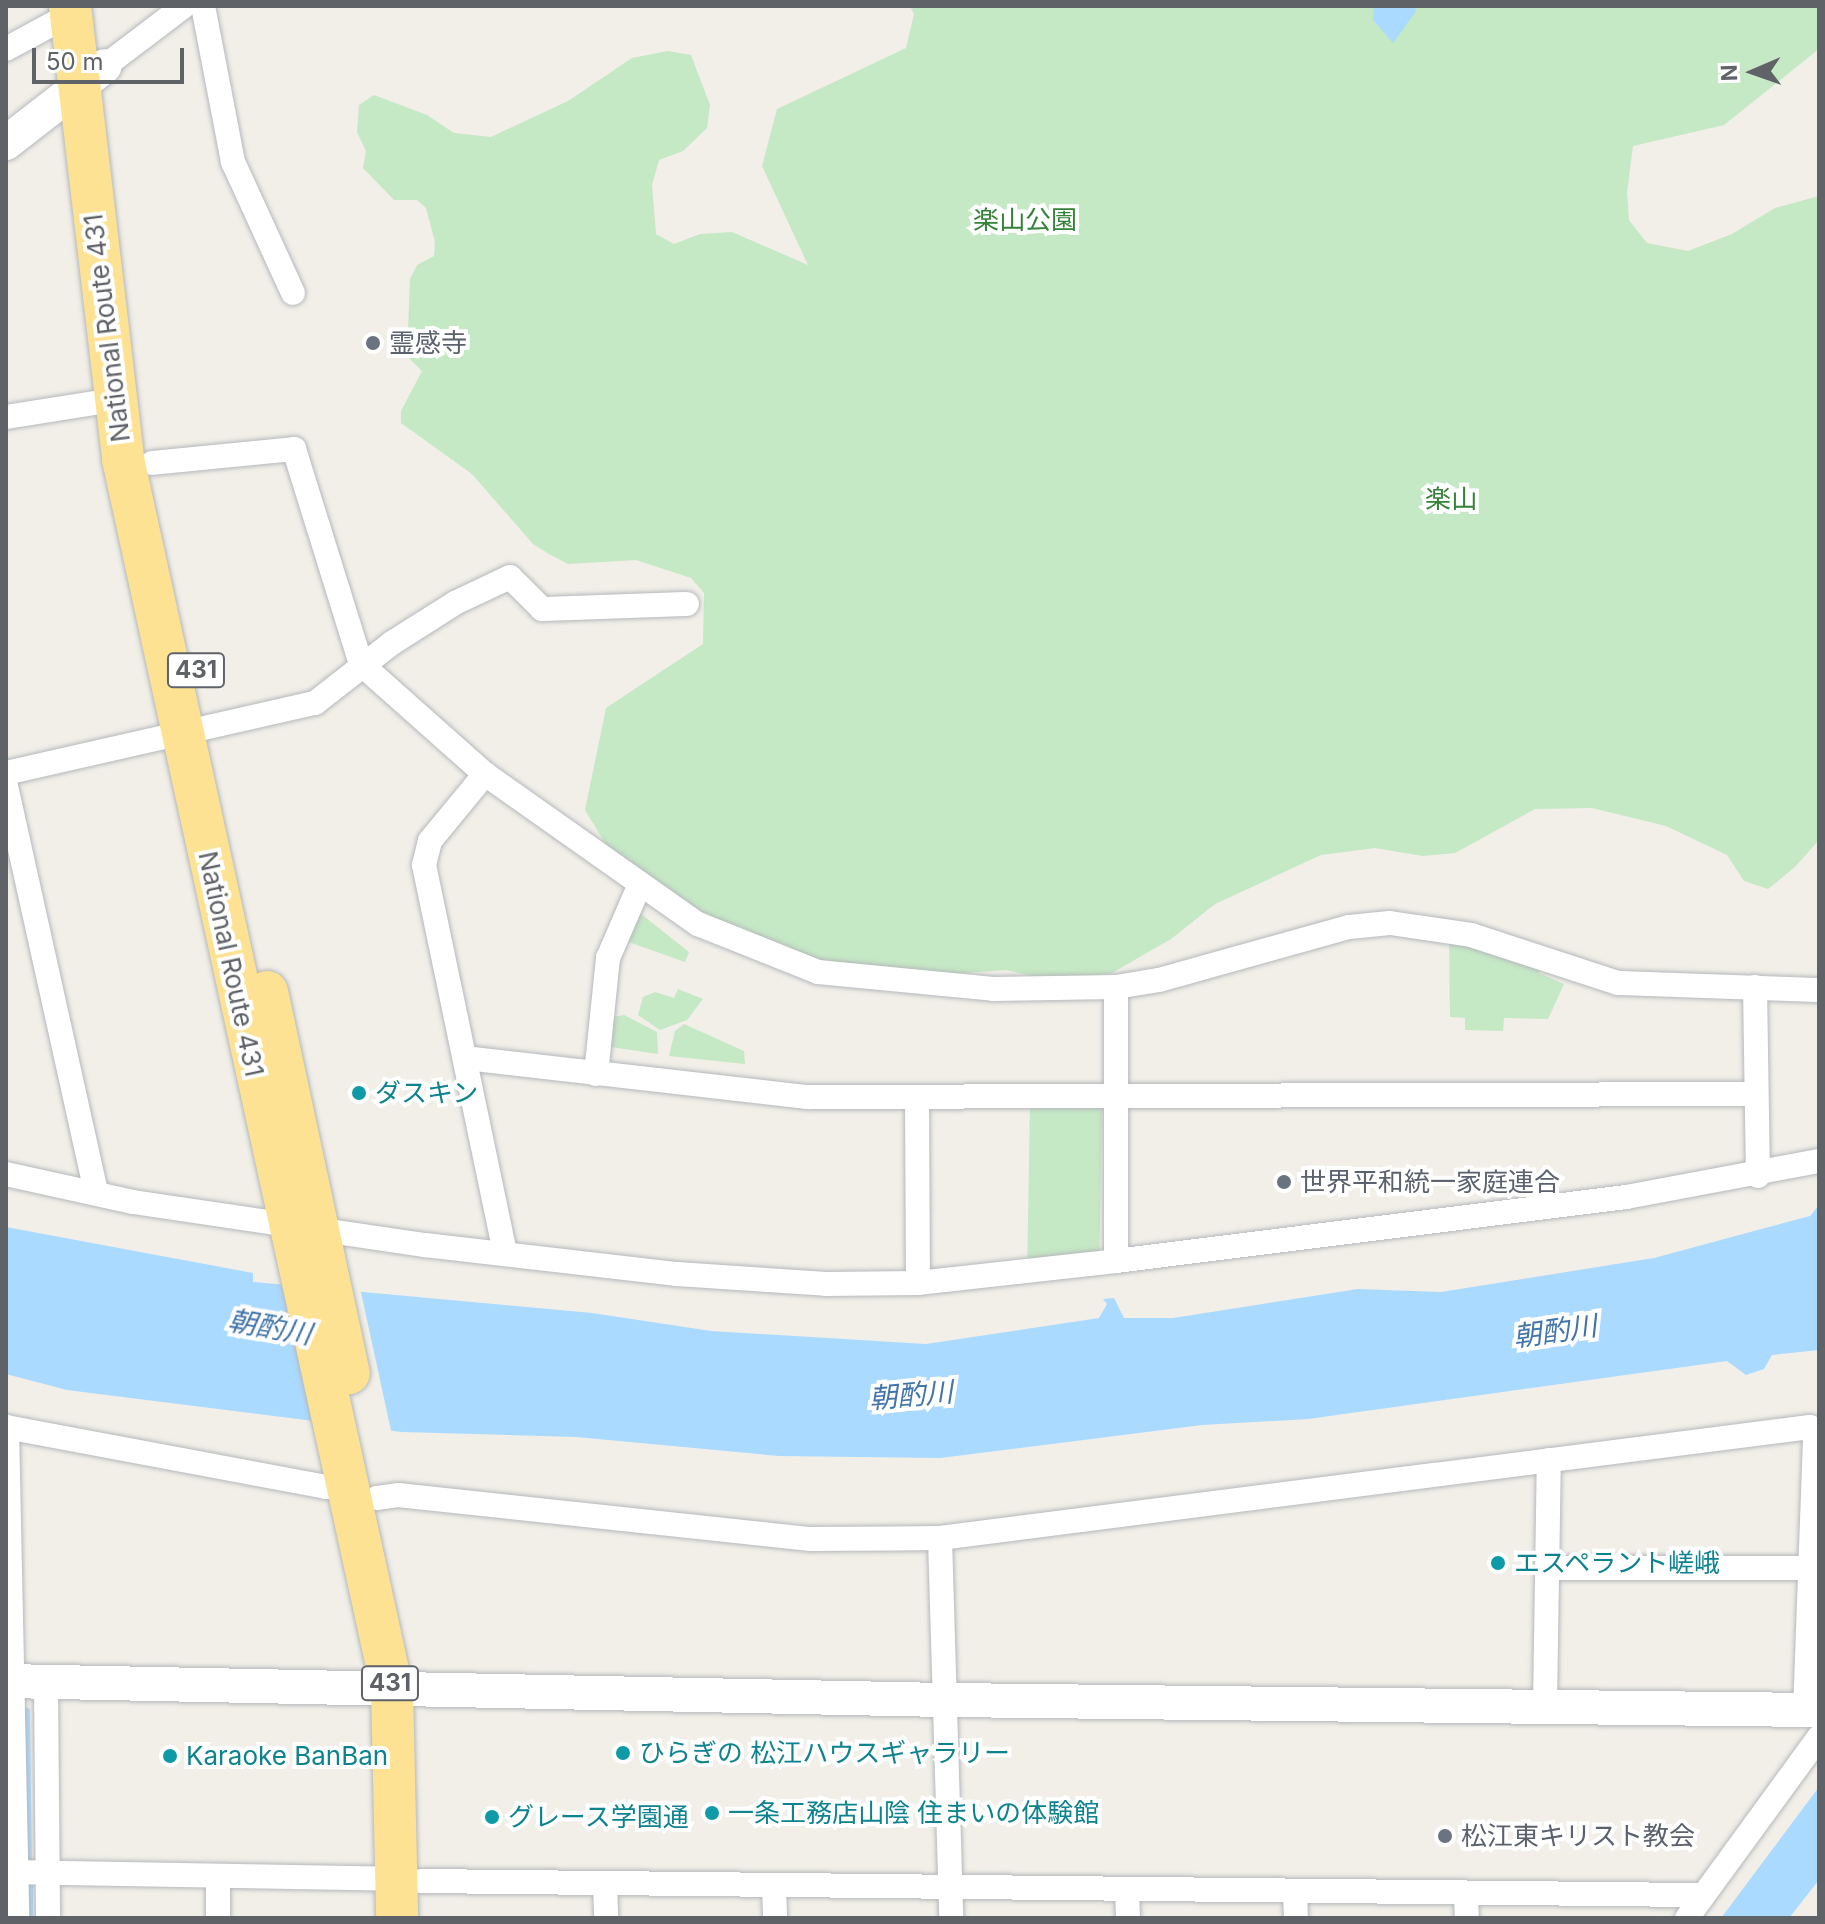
<!DOCTYPE html>
<html>
<head>
<meta charset="utf-8">
<style>
  body { margin:0 }
  #map { position:relative; width:1825px; height:1924px; overflow:hidden; background:#f1efe8; font-family:Inter,"Noto Sans JP",sans-serif }
  div>[style] { position:absolute }
  .green>* { inset:0; background:#c5e8c5; transform-origin:0 0 }
  .water>* { inset:0; background:#aadaff }
  .pier>* { inset:0; background:#f1efe8 }
  .stream>* { height:6px; margin:-3px; padding:0 3px; transform-origin:3px; border-radius:3px; background:#aadaff }
  .roads { filter:drop-shadow(0 0 2px #b5b8bc) drop-shadow(0 0 2px #b5b8bc) }
  .street>* { height:24px; margin:-12px; padding:0 12px; transform-origin:12px; border-radius:12px; background:#fff }
  .secondary>* { height:34px; margin:-17px; padding:0 17px; transform-origin:17px; border-radius:17px; background:#fff }
  .highway>* { height:42px; margin:-21px; padding:0 21px; transform-origin:21px; border-radius:21px; background:#fde293 }
  .dots>* { width:22px; height:22px; translate:-50% -50%; box-sizing:border-box; border:4px solid #fff; border-radius:50% }
  span { translate:-50% -50%; white-space:nowrap; text-align:center; line-height:1.15; -webkit-text-stroke:8px #fff; paint-order:stroke }
  .shield-label span { padding:2px 6px; background:#fff; border:2px solid; border-radius:6px; -webkit-text-stroke-width:0 }
  .shield-label { font-size:24px; color:#5f6368; font-weight:700 }
  .park-label { font-size:26px; color:#348238 }
  .street-label { font-size:26px; color:#5f6368 }
  .worship-label { font-size:26px; color:#5b616d }
  .left { translate:0 -50%; text-align:left }
  .culture-label { font-size:26px; color:#0d838f }
  .water-label { font-size:28px; color:#4174aa; font-style:italic }
  .frame { position:absolute; inset:0; border:8px solid #5f6368; pointer-events:none }
  .north { position:absolute; left:1713px; top:32px; width:80px; height:80px; -webkit-text-stroke:6px #fff; paint-order:stroke; rotate:268deg; font-size:22px; font-weight:700; line-height:32px; text-align:center; color:#5f6368 }
  .north::after { content:''; display:block; margin:auto; width:28px; height:36px; background:#5f6368; clip-path:polygon(50% 0,100% 100%,50% 72%,0 100%) }
  .scale { position:absolute; left:32px; top:48px; width:152px; height:36px; box-sizing:border-box; border:4px solid #5f6368; border-top:0; padding-left:10px; font-size:24px; line-height:28px; white-space:nowrap; color:#5f6368; -webkit-text-stroke:6px #fff; paint-order:stroke }
</style>
</head>
<body>
<div id="map">
  <div class="green">
    <i style="clip-path:polygon(910px 6px,1819px 6px,1819px 49px,1724px 125px,1633px 146px,1627px 193px,1629px 220px,1647px 243px,1688px 251px,1732px 234px,1775px 208px,1819px 196px,1819px 840px,1795px 867px,1768px 889px,1744px 881px,1727px 855px,1666px 826px,1592px 808px,1535px 809px,1455px 853px,1423px 856px,1375px 848px,1321px 855px,1215px 904px,1171px 939px,1112px 973px,1060px 982px,1006px 970px,924px 976px,830px 970px,717px 925px,608px 848px,585px 810px,606px 708px,703px 644px,704px 593px,691px 578px,636px 560px,568px 564px,549px 554px,533px 544px,472px 474px,401px 423px,401px 411px,422px 371px,407px 356px,410px 279px,417px 265px,434px 256px,435px 242px,426px 208px,417px 200px,394px 200px,363px 168px,366px 151px,357px 132px,359px 105px,374px 95px,427px 115px,454px 133px,491px 137px,568px 101px,632px 58px,668px 51px,691px 55px,710px 105px,707px 128px,683px 151px,659px 160px,652px 185px,656px 234px,674px 244px,700px 234px,732px 232px,808px 265px,762px 166px,777px 109px,906px 48px,914px 14px)"></i>
    <i style="clip-path:polygon(636px 910px,689px 952px,685px 962px,623px 940px)"></i>
    <i style="clip-path:polygon(1449px 935px,1537px 962px,1539px 973px,1564px 984px,1548px 1019px,1504px 1018px,1503px 1031px,1465px 1030px,1465px 1018px,1450px 1017px)"></i>
    <i style="clip-path:polygon(678px 989px,703px 999px,687px 1020px,660px 1030px,638px 1015px,643px 997px,655px 992px,674px 998px)"></i>
    <i style="clip-path:polygon(624px 1015px,657px 1032px,658px 1054px,604px 1046px,608px 1018px)"></i>
    <i style="clip-path:polygon(684px 1024px,744px 1051px,745px 1064px,669px 1056px,675px 1031px)"></i>
    <i style="left:1030px;top:1105px;width:72px;height:156px;rotate:1deg"></i>
  </div>
  <div class="water">
    <i style="clip-path:polygon(1374px 6px,1415px 6px,1416px 11px,1393px 43px,1373px 20px)"></i>
    <i style="clip-path:polygon(1819px 1205px,1819px 1350px,1772px 1355px,1764px 1369px,1746px 1375px,1727px 1361px,1308px 1419px,1202px 1425px,940px 1458px,779px 1456px,576px 1437px,402px 1432px,67px 1390px,6px 1374px,6px 1227px,253px 1273px,253px 1282px,592px 1313px,711px 1331px,926px 1344px,1099px 1318px,1107px 1304px,1103px 1299px,1114px 1298px,1124px 1318px,1173px 1318px,1358px 1289px,1441px 1292px,1654px 1258px,1810px 1216px)"></i>
    <i style="clip-path:polygon(1819px 1787px,1819px 1880px,1789px 1918px,1721px 1918px)"></i>
  </div>
  <div class="pier">
    <i style="clip-path:polygon(281px 1281px,360px 1288px,392px 1435px,312px 1423px)"></i>
  </div>
  <div class="stream">
    <i style="left:27px;top:1711px;width:155px;rotate:89.3deg"></i>
    <i style="left:30px;top:1878px;width:40px;rotate:90deg"></i>
  </div>
  <div class="roads">
    <div class="street">
      <i style="left:203px;top:6px;width:159px;rotate:79.1deg"></i>
      <i style="left:233px;top:162px;width:144px;rotate:65.4deg"></i>
      <i style="left:6px;top:49px;width:55px;rotate:-28.4deg"></i>
      <i style="left:105px;top:66px;width:99px;rotate:-37.2deg"></i>
      <i style="left:6px;top:417px;width:108px;rotate:-9deg"></i>
      <i style="left:152px;top:463px;width:143px;rotate:-5.6deg"></i>
      <i style="left:294px;top:449px;width:225px;rotate:72.7deg"></i>
      <i style="left:361px;top:664px;width:166px;rotate:41.6deg"></i>
      <i style="left:485px;top:774px;width:261px;rotate:35.2deg"></i>
      <i style="left:698px;top:924px;width:129px;rotate:21.8deg"></i>
      <i style="left:818px;top:972px;width:176px;rotate:5.5deg"></i>
      <i style="left:993px;top:989px;width:123px;rotate:-0.9deg"></i>
      <i style="left:1116px;top:987px;width:44px;rotate:-9.2deg"></i>
      <i style="left:1159px;top:980px;width:197px;rotate:-15.6deg"></i>
      <i style="left:1349px;top:927px;width:41px;rotate:-5.6deg"></i>
      <i style="left:1390px;top:923px;width:82px;rotate:8.4deg"></i>
      <i style="left:1471px;top:935px;width:155px;rotate:18.1deg"></i>
      <i style="left:1618px;top:983px;width:201px;rotate:2deg"></i>
      <i style="left:6px;top:773px;width:317px;rotate:-12.8deg"></i>
      <i style="left:315px;top:703px;width:98px;rotate:-37.9deg"></i>
      <i style="left:392px;top:643px;width:75px;rotate:-32.4deg"></i>
      <i style="left:455px;top:603px;width:61px;rotate:-25.3deg"></i>
      <i style="left:510px;top:577px;width:45px;rotate:45deg"></i>
      <i style="left:542px;top:609px;width:145px;rotate:-2deg"></i>
      <i style="left:485px;top:774px;width:87px;rotate:129.4deg"></i>
      <i style="left:430px;top:841px;width:25px;rotate:104deg"></i>
      <i style="left:424px;top:865px;width:397px;rotate:78.2deg"></i>
      <i style="left:6px;top:786px;width:417px;rotate:77.5deg"></i>
      <i style="left:1116px;top:987px;width:274px;rotate:90deg"></i>
      <i style="left:1755px;top:987px;width:189px;rotate:89.1deg"></i>
      <i style="left:465px;top:1058px;width:344px;rotate:6.5deg"></i>
      <i style="left:807px;top:1097px;width:949px;rotate:-0.18deg"></i>
      <i style="left:596px;top:1074px;width:117px;rotate:-84.1deg"></i>
      <i style="left:608px;top:958px;width:81px;rotate:-66.6deg"></i>
      <i style="left:917px;top:1097px;width:186px;rotate:89.7deg"></i>
      <i style="left:6px;top:1174px;width:130px;rotate:12.4deg"></i>
      <i style="left:133px;top:1202px;width:295px;rotate:8.4deg"></i>
      <i style="left:425px;top:1245px;width:254px;rotate:6.6deg"></i>
      <i style="left:677px;top:1274px;width:149px;rotate:3.8deg"></i>
      <i style="left:826px;top:1284px;width:92px;rotate:-0.6deg"></i>
      <i style="left:918px;top:1283px;width:199px;rotate:-6.3deg"></i>
      <i style="left:1116px;top:1261px;width:514px;rotate:-7.15deg"></i>
      <i style="left:1626px;top:1197px;width:196px;rotate:-10.6deg"></i>
      <i style="left:6px;top:1427px;width:326px;rotate:10.6deg"></i>
      <i style="left:326px;top:1487px;width:18px;rotate:-9deg"></i>
      <i style="left:7px;top:1427px;width:491px;rotate:88.8deg"></i>
      <i style="left:377px;top:1498px;width:21px;rotate:-8deg"></i>
      <i style="left:398px;top:1495px;width:415px;rotate:6.1deg"></i>
      <i style="left:811px;top:1539px;width:129px;rotate:-0.4deg"></i>
      <i style="left:940px;top:1538px;width:877px;rotate:-7.27deg"></i>
      <i style="left:1810px;top:1427px;width:13px;rotate:67deg"></i>
      <i style="left:1815px;top:1439px;width:271px;rotate:92.1deg"></i>
      <i style="left:940px;top:1538px;width:380px;rotate:88.3deg"></i>
      <i style="left:1547px;top:1568px;width:263px"></i>
      <i style="left:46px;top:1683px;width:235px;rotate:89.5deg"></i>
      <i style="left:1545px;top:1704px;width:244px;rotate:-89.1deg"></i>
      <i style="left:6px;top:1872px;width:390px;rotate:1deg"></i>
      <i style="left:218px;top:1876px;width:42px;rotate:90deg"></i>
      <i style="left:421px;top:1881px;width:1282px;rotate:0.63deg"></i>
      <i style="left:605px;top:1883px;width:35px;rotate:88deg"></i>
      <i style="left:774px;top:1886px;width:32px;rotate:88deg"></i>
      <i style="left:1127px;top:1890px;width:28px;rotate:88deg"></i>
      <i style="left:1295px;top:1891px;width:27px;rotate:88deg"></i>
      <i style="left:1466px;top:1894px;width:24px;rotate:88deg"></i>
      <i style="left:1687px;top:1918px;width:224px;rotate:-53.9deg"></i>
    </div>
    <div class="secondary">
      <i style="left:6px;top:143px;width:125px;rotate:-37.9deg"></i>
      <i style="left:6px;top:1681px;width:941px;rotate:1.16deg"></i>
      <i style="left:947px;top:1700px;width:872px;rotate:0.66deg"></i>
    </div>
    <div class="highway">
      <i style="left:70px;top:6px;width:456px;rotate:83.3deg"></i>
      <i style="left:123px;top:459px;width:1259px;rotate:77.66deg"></i>
      <i style="left:392px;top:1689px;width:229px;rotate:88.7deg"></i>
      <i style="left:267px;top:992px;width:390px;rotate:77.9deg"></i>
    </div>
  </div>
  <div class="dots">
    <i style="left:373px;top:343px;background:#6b7280"></i>
    <i style="left:359px;top:1093px;background:#0f9aa8"></i>
    <i style="left:1284px;top:1182px;background:#6b7280"></i>
    <i style="left:1498px;top:1563px;background:#0f9aa8"></i>
    <i style="left:623px;top:1753px;background:#0f9aa8"></i>
    <i style="left:170px;top:1756px;background:#0f9aa8"></i>
    <i style="left:712px;top:1813px;background:#0f9aa8"></i>
    <i style="left:492px;top:1817px;background:#0f9aa8"></i>
    <i style="left:1445px;top:1836px;background:#6b7280"></i>
  </div>
  <div class="shield-label">
    <span style="left:196px;top:670px">431</span>
    <span style="left:390px;top:1683px">431</span>
  </div>
  <div class="park-label">
    <span style="left:1025px;top:220px">楽山公園</span>
    <span style="left:1451px;top:499px">楽山</span>
  </div>
  <div class="street-label">
    <span style="left:107px;top:328px;rotate:-97deg">National Route 431</span>
    <span style="left:231px;top:964px;rotate:78deg">National Route 431</span>
  </div>
  <div class="worship-label">
    <span class="left" style="left:389px;top:343px">霊感寺</span>
    <span class="left" style="left:1300px;top:1182px">世界平和統一家庭連合</span>
    <span class="left" style="left:1461px;top:1836px">松江東キリスト教会</span>
  </div>
  <div class="culture-label">
    <span class="left" style="left:375px;top:1093px">ダスキン</span>
    <span class="left" style="left:1514px;top:1563px">エスペラント嵯峨</span>
    <span class="left" style="left:639px;top:1753px">ひらぎの 松江ハウスギャラリー</span>
    <span class="left" style="left:186px;top:1756px">Karaoke BanBan</span>
    <span class="left" style="left:728px;top:1813px">一条工務店山陰 住まいの体験館</span>
    <span class="left" style="left:508px;top:1817px">グレース学園通</span>
  </div>
  <div class="water-label">
    <span style="left:270px;top:1327px;rotate:10deg">朝酌川</span>
    <span style="left:1555px;top:1331px;rotate:-8deg">朝酌川</span>
    <span style="left:911px;top:1395px;rotate:-5deg">朝酌川</span>
  </div>
  <div class="frame"></div>
  <div class="north">N</div>
  <div class="scale">50 m</div>
</div>
</body>
</html>
